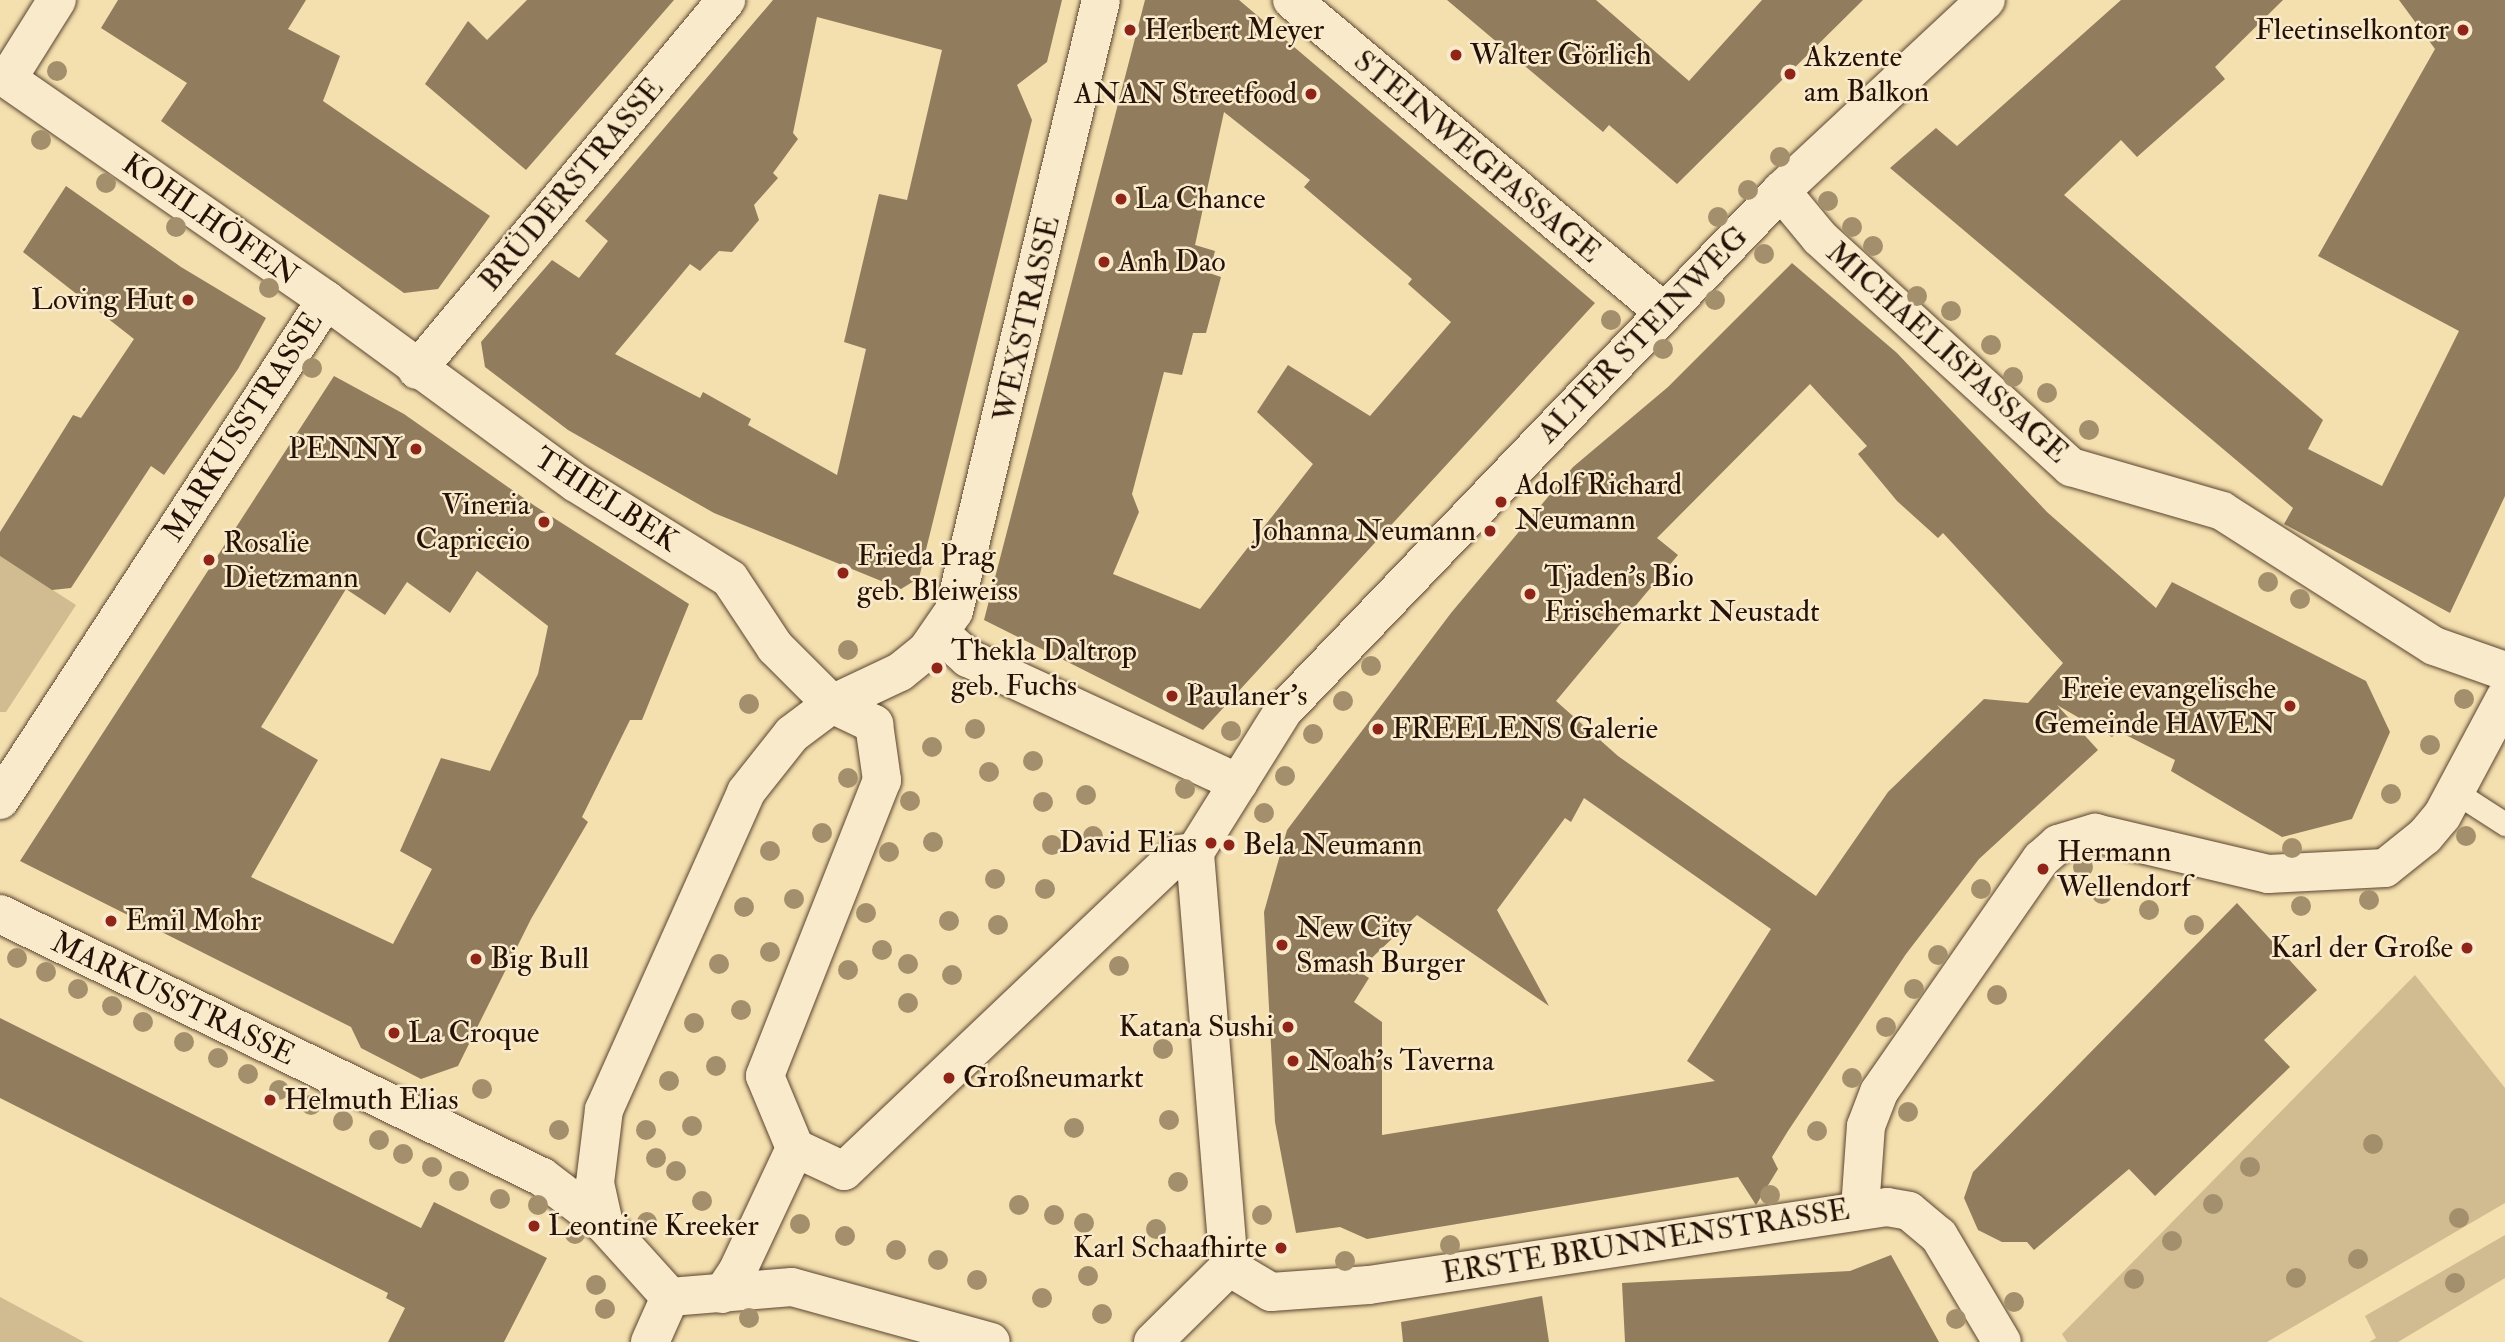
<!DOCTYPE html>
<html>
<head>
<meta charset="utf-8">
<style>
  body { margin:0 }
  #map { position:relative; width:2505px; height:1342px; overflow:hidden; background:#f4dfae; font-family:"IM FELL Double Pica",serif }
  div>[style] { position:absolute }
  .green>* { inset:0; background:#d1bc91 }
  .building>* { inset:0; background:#917c5d }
  .roads { filter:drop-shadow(0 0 2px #5a4430) drop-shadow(0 0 2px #5a4430) }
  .lane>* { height:23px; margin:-11.5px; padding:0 11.5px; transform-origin:11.5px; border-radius:11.5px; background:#f8eaca }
  .street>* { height:38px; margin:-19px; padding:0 19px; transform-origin:19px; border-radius:19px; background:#f8eaca }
  .trees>* { width:20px; height:20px; margin:-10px; border-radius:50%; background:#a48f6d }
  .dots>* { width:19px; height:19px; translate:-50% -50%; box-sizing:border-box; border:4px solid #f8eaca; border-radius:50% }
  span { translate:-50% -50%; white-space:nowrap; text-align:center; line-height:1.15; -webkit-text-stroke:5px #f8eaca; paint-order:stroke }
  .poi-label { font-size:30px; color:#261106 }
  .left { translate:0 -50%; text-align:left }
  .right { translate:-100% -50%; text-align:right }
  .street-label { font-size:30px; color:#261106 }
</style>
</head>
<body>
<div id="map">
  <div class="green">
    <i style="clip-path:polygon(0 556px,76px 605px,6px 712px,0 712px)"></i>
    <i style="clip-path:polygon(2415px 975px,2505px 1088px,2505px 1203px,2267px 1342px,2067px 1342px,2062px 1334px)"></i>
    <i style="clip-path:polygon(2505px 1235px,2505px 1278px,2398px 1342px,2369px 1342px,2376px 1338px,2365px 1316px)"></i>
    <i style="clip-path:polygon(0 1297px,84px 1342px,0 1342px)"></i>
  </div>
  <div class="building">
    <i style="clip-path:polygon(118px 0,306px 0,288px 29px,340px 56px,323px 101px,490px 216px,438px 289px,404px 293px,161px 121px,187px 83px,101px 28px)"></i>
    <i style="clip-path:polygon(527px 0,674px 0,526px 170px,425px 84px,468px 21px,487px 40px)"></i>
    <i style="clip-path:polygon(evenodd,773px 0,1062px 0,1047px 62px,1017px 85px,1032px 120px,919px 578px,901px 589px,714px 513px,568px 430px,485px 367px,481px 342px,552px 260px,579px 278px,608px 241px,585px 221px,773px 0,817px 17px,942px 50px,907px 200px,879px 194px,844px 342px,866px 349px,837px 475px,748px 425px,751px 419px,703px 392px,700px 398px,615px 354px,690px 264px,700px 271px,719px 251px,732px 252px,759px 220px,754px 205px,778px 178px,773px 173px,798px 139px,793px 133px,817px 17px)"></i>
    <i style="clip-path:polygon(evenodd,1145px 0,1239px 0,1595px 303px,1203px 730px,984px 620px,1145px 0,1224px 112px,1310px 180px,1304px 187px,1412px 279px,1408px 284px,1451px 322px,1370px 416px,1288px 365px,1257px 412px,1313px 464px,1200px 609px,1113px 574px,1139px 512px,1132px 494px,1164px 372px,1182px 375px,1193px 333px,1206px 333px,1221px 277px,1209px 273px,1215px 251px,1195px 245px,1224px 112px)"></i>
    <i style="clip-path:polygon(1447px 0,1596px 0,1689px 81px,1762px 0,1863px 0,1677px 184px,1609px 125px,1603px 132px)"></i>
    <i style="clip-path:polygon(2121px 0,2283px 0,2215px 67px,2225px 79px,2137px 157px,2121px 140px,2064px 195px,2323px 420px,2308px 449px,2382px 486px,2459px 331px,2318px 256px,2435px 49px,2399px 0,2505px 0,2505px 496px,2450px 613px,2284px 524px,2293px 508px,1890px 168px,1936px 128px,1957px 146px)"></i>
    <i style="clip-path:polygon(66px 186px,181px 267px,266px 318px,238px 369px,164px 475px,151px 466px,71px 588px,52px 590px,0 556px,0 532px,73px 415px,81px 418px,134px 339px,23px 252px)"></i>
    <i style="clip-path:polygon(evenodd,1792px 263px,1897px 353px,2047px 512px,2156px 608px,2172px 582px,2366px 681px,2390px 732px,2352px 819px,2282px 837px,2171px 771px,2175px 760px,2118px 731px,2112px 737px,2057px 705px,2098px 750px,1979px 859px,1906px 954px,1788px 1131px,1772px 1157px,1778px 1169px,1756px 1205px,1738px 1177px,1367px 1239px,1340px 1227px,1296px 1233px,1275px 1122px,1264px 912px,1287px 830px,1451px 613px,1573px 467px,1668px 387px,1792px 263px,1810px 384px,1867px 446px,1858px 454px,1897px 501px,1938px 538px,1943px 533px,2063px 663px,2028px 703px,1984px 699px,1888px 792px,1816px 896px,1618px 756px,1556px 701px,1678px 555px,1657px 538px,1810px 384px,1792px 263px,1584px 798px,1771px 929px,1687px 1061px,1715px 1081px,1382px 1135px,1382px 1022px,1354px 1002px,1369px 978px,1358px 971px,1417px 915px,1549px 1006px,1497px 910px,1565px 818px,1571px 822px,1584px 798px)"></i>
    <i style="clip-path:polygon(evenodd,334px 376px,404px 414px,535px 506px,689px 604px,642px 720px,630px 720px,582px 817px,588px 822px,531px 919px,458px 1066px,421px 1079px,361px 1048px,351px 1027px,20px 861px,334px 376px,477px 571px,548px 626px,538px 674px,490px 771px,441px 758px,400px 851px,432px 869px,393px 944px,251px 877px,318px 760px,261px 727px,346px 589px,385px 615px,407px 582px,450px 613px,477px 571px)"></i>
    <i style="clip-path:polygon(2237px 903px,2317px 990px,2264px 1040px,2290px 1067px,2155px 1196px,2129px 1169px,2034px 1250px,2027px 1242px,2002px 1242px,1978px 1230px,1964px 1198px,1973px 1172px)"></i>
    <i style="clip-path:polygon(0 1018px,421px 1228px,434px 1202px,547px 1258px,504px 1342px,388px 1342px,405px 1308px,386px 1298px,388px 1293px,0 1098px)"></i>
    <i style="clip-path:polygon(1891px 1255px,1939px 1342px,1625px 1342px,1622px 1283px,1850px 1271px)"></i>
    <i style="clip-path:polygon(1542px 1296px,1549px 1342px,1403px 1342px,1401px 1322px)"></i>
  </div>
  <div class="roads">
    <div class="lane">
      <i style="left:2457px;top:793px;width:57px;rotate:32.9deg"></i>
    </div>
    <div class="street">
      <i style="left:1292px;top:0;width:486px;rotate:40deg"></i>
      <i style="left:0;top:74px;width:397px;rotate:34.7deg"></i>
      <i style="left:326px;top:300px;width:310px;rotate:36.2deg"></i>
      <i style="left:576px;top:483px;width:181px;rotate:31.9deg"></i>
      <i style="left:730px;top:579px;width:82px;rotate:56.5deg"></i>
      <i style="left:775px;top:647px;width:81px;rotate:45deg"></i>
      <i style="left:832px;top:704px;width:47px;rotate:25.5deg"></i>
      <i style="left:874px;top:724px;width:57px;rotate:81.9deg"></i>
      <i style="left:882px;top:780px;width:318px;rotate:111.6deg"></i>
      <i style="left:765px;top:1076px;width:78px;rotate:67.4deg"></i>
      <i style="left:795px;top:1148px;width:54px;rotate:25.1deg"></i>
      <i style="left:844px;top:1171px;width:460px;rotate:-43.5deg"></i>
      <i style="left:1178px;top:854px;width:17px;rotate:-7deg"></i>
      <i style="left:8px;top:78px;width:92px;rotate:-57.9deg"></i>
      <i style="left:1781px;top:191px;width:61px;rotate:50.3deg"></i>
      <i style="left:1820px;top:238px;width:340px;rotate:42.4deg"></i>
      <i style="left:2071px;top:467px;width:157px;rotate:16.2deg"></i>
      <i style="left:2222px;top:511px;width:251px;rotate:32.5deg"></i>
      <i style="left:2434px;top:646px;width:75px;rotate:19.4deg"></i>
      <i style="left:417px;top:370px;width:482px;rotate:-50.1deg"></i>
      <i style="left:940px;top:633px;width:38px;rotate:42deg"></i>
      <i style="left:968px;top:658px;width:298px;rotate:24.8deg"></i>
      <i style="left:0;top:800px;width:597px;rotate:-56.9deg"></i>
      <i style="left:0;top:914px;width:602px;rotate:25.88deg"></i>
      <i style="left:542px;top:1177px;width:78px;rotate:37.2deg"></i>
      <i style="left:604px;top:1224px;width:98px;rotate:47.9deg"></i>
      <i style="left:1860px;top:1209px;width:83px;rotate:-85.9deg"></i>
      <i style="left:1866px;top:1126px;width:36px;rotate:-69deg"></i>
      <i style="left:1879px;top:1092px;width:284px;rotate:-55.2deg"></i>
      <i style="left:2041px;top:859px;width:23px;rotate:-41deg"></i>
      <i style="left:2058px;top:844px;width:39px;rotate:-17deg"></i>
      <i style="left:2095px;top:833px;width:178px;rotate:13.3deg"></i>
      <i style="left:2268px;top:874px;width:117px;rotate:-2.9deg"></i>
      <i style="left:2385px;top:868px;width:51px;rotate:-38.7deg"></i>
      <i style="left:2425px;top:836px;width:26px;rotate:-50deg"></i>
      <i style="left:2442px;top:816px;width:134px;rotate:-61.9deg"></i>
      <i style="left:604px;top:1224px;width:42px;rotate:-102.4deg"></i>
      <i style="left:595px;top:1183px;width:74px;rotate:-83deg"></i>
      <i style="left:604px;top:1110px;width:348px;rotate:-65.9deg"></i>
      <i style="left:746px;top:792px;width:74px;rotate:-51.6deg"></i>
      <i style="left:792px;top:734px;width:50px;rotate:-36.9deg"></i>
      <i style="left:832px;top:704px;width:75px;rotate:-25.2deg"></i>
      <i style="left:900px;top:672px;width:35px;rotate:-39deg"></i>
      <i style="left:927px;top:650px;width:47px;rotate:-55.3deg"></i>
      <i style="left:954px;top:611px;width:628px;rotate:-76.47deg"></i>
      <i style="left:1229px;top:1267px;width:49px;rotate:30.8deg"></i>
      <i style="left:1271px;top:1292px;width:98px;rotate:-4.1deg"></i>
      <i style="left:1369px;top:1285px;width:524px;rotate:-8.56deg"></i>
      <i style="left:1887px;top:1207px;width:22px;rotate:10deg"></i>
      <i style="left:1909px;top:1211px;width:39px;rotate:40deg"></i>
      <i style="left:1939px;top:1236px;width:123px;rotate:59.3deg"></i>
      <i style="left:722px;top:1294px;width:27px;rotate:-56deg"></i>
      <i style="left:737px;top:1272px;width:137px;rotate:-64.9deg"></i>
      <i style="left:670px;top:1297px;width:122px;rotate:-4.7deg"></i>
      <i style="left:792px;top:1287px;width:206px;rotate:15.4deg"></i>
      <i style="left:650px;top:1342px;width:49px;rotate:-66deg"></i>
      <i style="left:1153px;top:1342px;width:107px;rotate:-44.6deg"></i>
      <i style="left:1229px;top:1267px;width:416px;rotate:-94.7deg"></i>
      <i style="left:1195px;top:852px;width:166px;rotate:-58deg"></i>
      <i style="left:1283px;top:711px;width:720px;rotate:-46.24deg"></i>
      <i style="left:1781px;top:191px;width:280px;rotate:-43deg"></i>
    </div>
  </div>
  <div class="trees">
    <i style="left:57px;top:71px"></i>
    <i style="left:41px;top:140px"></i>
    <i style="left:1780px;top:157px"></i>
    <i style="left:106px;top:183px"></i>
    <i style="left:1748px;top:190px"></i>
    <i style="left:1828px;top:201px"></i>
    <i style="left:1718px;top:217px"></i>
    <i style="left:176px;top:227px"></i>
    <i style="left:1852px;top:227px"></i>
    <i style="left:1873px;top:246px"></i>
    <i style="left:1764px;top:254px"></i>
    <i style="left:269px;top:288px"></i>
    <i style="left:1917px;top:296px"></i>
    <i style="left:1715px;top:300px"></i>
    <i style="left:1951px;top:311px"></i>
    <i style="left:1611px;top:320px"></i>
    <i style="left:1991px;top:345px"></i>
    <i style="left:1663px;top:349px"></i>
    <i style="left:312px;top:368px"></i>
    <i style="left:2013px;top:377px"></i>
    <i style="left:2047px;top:393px"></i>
    <i style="left:2089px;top:430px"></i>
    <i style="left:2268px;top:582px"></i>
    <i style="left:2300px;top:599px"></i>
    <i style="left:848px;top:650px"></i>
    <i style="left:1371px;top:666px"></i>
    <i style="left:2464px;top:699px"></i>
    <i style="left:1343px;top:701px"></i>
    <i style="left:749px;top:704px"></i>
    <i style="left:975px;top:729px"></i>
    <i style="left:1231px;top:731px"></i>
    <i style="left:1313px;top:734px"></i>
    <i style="left:2430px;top:745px"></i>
    <i style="left:932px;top:747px"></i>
    <i style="left:1033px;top:761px"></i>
    <i style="left:989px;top:772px"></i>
    <i style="left:1285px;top:776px"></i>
    <i style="left:848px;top:778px"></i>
    <i style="left:1185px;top:789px"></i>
    <i style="left:2391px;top:794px"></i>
    <i style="left:1086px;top:795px"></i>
    <i style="left:910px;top:801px"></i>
    <i style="left:1043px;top:802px"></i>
    <i style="left:1264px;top:813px"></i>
    <i style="left:822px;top:833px"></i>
    <i style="left:1093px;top:836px"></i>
    <i style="left:2466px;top:836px"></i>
    <i style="left:933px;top:842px"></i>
    <i style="left:1052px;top:845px"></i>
    <i style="left:2292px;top:848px"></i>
    <i style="left:770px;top:851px"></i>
    <i style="left:889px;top:852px"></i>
    <i style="left:2083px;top:867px"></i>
    <i style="left:995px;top:879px"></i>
    <i style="left:1045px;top:889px"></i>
    <i style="left:1981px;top:889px"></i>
    <i style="left:2102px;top:894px"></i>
    <i style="left:794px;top:899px"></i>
    <i style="left:2369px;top:900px"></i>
    <i style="left:2301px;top:906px"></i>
    <i style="left:744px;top:907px"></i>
    <i style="left:2149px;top:910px"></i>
    <i style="left:866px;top:913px"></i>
    <i style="left:949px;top:921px"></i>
    <i style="left:998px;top:925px"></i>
    <i style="left:2194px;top:925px"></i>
    <i style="left:882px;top:950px"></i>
    <i style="left:770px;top:952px"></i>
    <i style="left:1938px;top:955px"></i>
    <i style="left:17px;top:958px"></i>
    <i style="left:719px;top:964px"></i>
    <i style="left:908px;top:964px"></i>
    <i style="left:1119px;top:966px"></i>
    <i style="left:848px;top:970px"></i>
    <i style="left:46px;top:972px"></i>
    <i style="left:952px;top:975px"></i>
    <i style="left:78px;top:989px"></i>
    <i style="left:1914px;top:989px"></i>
    <i style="left:1997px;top:995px"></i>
    <i style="left:908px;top:1003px"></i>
    <i style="left:112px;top:1006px"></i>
    <i style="left:741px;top:1010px"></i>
    <i style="left:143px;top:1022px"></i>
    <i style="left:694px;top:1023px"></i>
    <i style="left:1886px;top:1027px"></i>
    <i style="left:184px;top:1042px"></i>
    <i style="left:1163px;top:1049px"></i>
    <i style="left:218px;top:1058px"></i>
    <i style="left:716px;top:1066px"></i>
    <i style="left:248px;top:1074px"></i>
    <i style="left:1852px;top:1078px"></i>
    <i style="left:669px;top:1081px"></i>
    <i style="left:482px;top:1089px"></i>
    <i style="left:279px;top:1090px"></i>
    <i style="left:311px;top:1105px"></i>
    <i style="left:1908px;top:1112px"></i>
    <i style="left:1169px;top:1120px"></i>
    <i style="left:343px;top:1121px"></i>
    <i style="left:692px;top:1126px"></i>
    <i style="left:1074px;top:1128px"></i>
    <i style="left:559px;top:1130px"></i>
    <i style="left:646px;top:1130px"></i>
    <i style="left:1817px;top:1131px"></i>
    <i style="left:379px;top:1140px"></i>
    <i style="left:2373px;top:1144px"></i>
    <i style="left:403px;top:1154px"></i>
    <i style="left:656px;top:1158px"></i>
    <i style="left:432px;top:1167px"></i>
    <i style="left:2250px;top:1167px"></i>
    <i style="left:676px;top:1171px"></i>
    <i style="left:459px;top:1181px"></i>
    <i style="left:1178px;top:1182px"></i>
    <i style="left:1770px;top:1195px"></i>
    <i style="left:500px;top:1199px"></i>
    <i style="left:702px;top:1201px"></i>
    <i style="left:2213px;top:1204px"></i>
    <i style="left:538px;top:1205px"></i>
    <i style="left:1019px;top:1205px"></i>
    <i style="left:1054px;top:1215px"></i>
    <i style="left:1262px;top:1215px"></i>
    <i style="left:2459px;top:1218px"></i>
    <i style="left:647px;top:1222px"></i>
    <i style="left:1084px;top:1223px"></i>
    <i style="left:800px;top:1224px"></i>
    <i style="left:1156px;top:1229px"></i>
    <i style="left:575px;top:1234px"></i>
    <i style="left:845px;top:1236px"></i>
    <i style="left:2172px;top:1241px"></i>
    <i style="left:1450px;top:1245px"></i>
    <i style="left:896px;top:1250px"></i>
    <i style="left:2358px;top:1259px"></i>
    <i style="left:938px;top:1260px"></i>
    <i style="left:1345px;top:1261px"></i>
    <i style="left:1088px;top:1276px"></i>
    <i style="left:2296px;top:1278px"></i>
    <i style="left:2134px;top:1279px"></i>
    <i style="left:977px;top:1280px"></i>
    <i style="left:2455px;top:1283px"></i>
    <i style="left:596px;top:1285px"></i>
    <i style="left:1042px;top:1298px"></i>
    <i style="left:2014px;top:1302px"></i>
    <i style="left:605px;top:1309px"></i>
    <i style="left:1102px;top:1314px"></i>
    <i style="left:749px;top:1318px"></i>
    <i style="left:1956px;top:1319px"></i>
  </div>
  <div class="dots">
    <i style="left:1130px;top:30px;background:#8f2418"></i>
    <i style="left:2463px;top:30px;background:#8f2418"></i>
    <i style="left:1456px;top:55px;background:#8f2418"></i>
    <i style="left:1790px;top:74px;background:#8f2418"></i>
    <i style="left:1311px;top:94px;background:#8f2418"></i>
    <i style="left:1121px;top:199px;background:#8f2418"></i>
    <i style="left:1104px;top:262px;background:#8f2418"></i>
    <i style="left:188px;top:300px;background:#8f2418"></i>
    <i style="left:416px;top:449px;background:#8f2418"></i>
    <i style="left:1501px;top:502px;background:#8f2418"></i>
    <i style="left:544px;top:522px;background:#8f2418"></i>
    <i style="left:1490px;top:531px;background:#8f2418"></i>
    <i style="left:209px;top:560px;background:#8f2418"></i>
    <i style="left:843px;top:573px;background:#8f2418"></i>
    <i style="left:1530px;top:594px;background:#8f2418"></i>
    <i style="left:937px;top:668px;background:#8f2418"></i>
    <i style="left:1172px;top:696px;background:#8f2418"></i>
    <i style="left:2290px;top:706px;background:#8f2418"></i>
    <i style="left:1378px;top:729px;background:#8f2418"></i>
    <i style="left:1211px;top:843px;background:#8f2418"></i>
    <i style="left:1229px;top:845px;background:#8f2418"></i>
    <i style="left:2043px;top:869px;background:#8f2418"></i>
    <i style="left:111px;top:921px;background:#8f2418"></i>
    <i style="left:1282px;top:945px;background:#8f2418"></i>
    <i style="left:2467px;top:948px;background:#8f2418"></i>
    <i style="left:476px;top:959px;background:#8f2418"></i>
    <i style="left:1288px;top:1027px;background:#8f2418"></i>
    <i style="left:394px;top:1033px;background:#8f2418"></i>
    <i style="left:1293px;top:1061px;background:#8f2418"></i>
    <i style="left:949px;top:1078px;background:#8f2418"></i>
    <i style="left:270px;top:1100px;background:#8f2418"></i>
    <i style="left:534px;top:1226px;background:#8f2418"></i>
    <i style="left:1281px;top:1248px;background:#8f2418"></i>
  </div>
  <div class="poi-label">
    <span class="left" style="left:1144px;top:30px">Herbert Meyer</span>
    <span class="right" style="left:2449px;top:30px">Fleetinselkontor</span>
    <span class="left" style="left:1470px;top:55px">Walter Görlich</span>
    <span class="left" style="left:1804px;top:74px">Akzente<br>am Balkon</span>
    <span class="right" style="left:1297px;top:94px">ANAN Streetfood</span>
    <span class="left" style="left:1135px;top:199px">La Chance</span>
    <span class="left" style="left:1118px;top:262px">Anh Dao</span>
    <span class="right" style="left:174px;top:300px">Loving Hut</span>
    <span class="right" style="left:402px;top:449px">PENNY</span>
    <span class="left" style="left:1515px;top:502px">Adolf Richard<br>Neumann</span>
    <span class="right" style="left:530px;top:522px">Vineria<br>Capriccio</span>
    <span class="right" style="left:1476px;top:531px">Johanna Neumann</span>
    <span class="left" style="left:223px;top:560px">Rosalie<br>Dietzmann</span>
    <span class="left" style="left:857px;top:573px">Frieda Prag<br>geb. Bleiweiss</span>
    <span class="left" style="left:1544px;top:594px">Tjaden's Bio<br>Frischemarkt Neustadt</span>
    <span class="left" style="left:951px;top:668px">Thekla Daltrop<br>geb. Fuchs</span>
    <span class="right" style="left:2276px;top:706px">Freie evangelische<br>Gemeinde HAVEN</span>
    <span class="left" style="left:1186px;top:696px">Paulaner's</span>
    <span class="left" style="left:1392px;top:729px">FREELENS Galerie</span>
    <span class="right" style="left:1197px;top:843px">David Elias</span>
    <span class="left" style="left:1243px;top:845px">Bela Neumann</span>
    <span class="left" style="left:2057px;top:869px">Hermann<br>Wellendorf</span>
    <span class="left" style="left:125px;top:921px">Emil Mohr</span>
    <span class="left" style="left:1296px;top:945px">New City<br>Smash Burger</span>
    <span class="right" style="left:2453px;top:948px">Karl der Große</span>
    <span class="left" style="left:490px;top:959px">Big Bull</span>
    <span class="right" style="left:1274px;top:1027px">Katana Sushi</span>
    <span class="left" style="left:408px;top:1033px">La Croque</span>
    <span class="left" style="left:1307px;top:1061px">Noah's Taverna</span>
    <span class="left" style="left:963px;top:1078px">Großneumarkt</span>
    <span class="left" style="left:284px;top:1100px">Helmuth Elias</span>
    <span class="left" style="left:548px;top:1226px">Leontine Kreeker</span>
    <span class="right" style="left:1267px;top:1248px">Karl Schaafhirte</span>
  </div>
  <div class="street-label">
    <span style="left:1477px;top:157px;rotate:40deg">STEINWEGPASSAGE</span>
    <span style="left:572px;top:185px;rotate:-50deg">BRÜDERSTRASSE</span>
    <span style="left:210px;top:220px;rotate:35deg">KOHLHÖFEN</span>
    <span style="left:1027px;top:319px;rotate:-77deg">WEXSTRASSE</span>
    <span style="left:1643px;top:335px;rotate:-46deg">ALTER STEINWEG</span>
    <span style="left:1947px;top:353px;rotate:42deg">MICHAELISPASSAGE</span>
    <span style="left:243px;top:427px;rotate:-57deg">MARKUSSTRASSE</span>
    <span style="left:606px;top:500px;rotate:33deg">THIELBEK</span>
    <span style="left:173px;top:999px;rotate:26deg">MARKUSSTRASSE</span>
    <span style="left:1646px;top:1242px;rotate:-9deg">ERSTE BRUNNENSTRASSE</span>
  </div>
</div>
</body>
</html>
